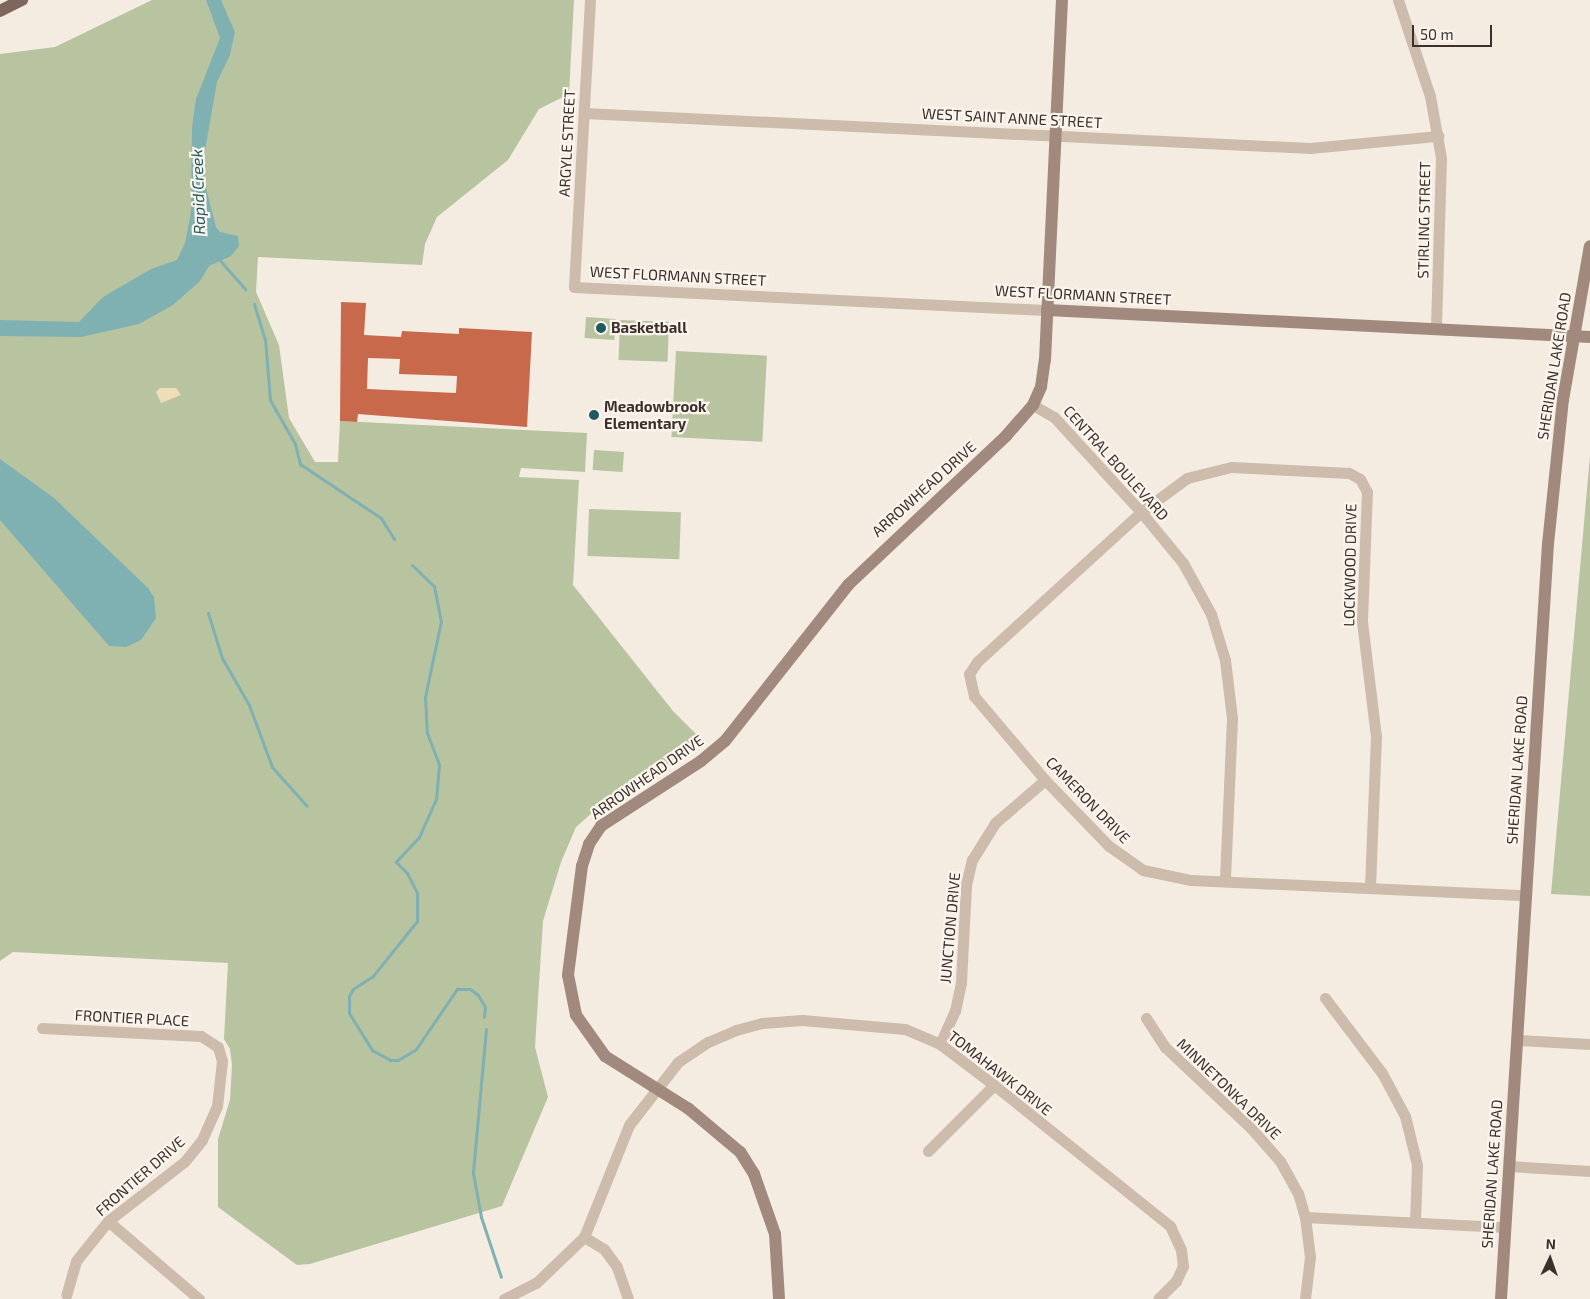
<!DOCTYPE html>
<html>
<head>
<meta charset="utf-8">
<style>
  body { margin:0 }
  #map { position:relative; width:1590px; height:1299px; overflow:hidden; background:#f4ebe1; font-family:"Exo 2",sans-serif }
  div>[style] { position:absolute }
  .green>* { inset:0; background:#b8c4a0; transform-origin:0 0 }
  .sand>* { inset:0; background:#efdcb8 }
  .water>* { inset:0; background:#7fb0b2 }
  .stream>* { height:3px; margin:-1.5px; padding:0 1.5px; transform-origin:1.5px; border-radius:1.5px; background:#7fb0b2 }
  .building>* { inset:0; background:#c8694b }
  .street>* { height:11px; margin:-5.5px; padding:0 5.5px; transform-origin:5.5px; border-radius:5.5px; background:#cdbbac }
  .secondary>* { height:12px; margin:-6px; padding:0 6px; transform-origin:6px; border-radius:6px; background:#a18a7d }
  .primary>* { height:12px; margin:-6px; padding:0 6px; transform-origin:6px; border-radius:6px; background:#7d675c }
  .dots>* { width:14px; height:14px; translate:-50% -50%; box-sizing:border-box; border:2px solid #fbf5ee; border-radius:50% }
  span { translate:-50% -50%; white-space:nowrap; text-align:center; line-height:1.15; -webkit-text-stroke:4.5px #fbf5ee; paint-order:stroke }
  .street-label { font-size:15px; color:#3b302b }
  .poi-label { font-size:15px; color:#3b302b; font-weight:700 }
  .left { translate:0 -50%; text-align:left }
  .water-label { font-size:16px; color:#1f5a5e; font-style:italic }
  .north { position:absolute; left:1525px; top:1234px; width:50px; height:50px; -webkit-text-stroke:4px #fbf5ee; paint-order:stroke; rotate:3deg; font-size:14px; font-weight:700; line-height:20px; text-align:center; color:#3b302b }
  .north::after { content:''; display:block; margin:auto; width:18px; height:22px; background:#3b302b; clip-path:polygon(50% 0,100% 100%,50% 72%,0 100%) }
  .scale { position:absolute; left:1412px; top:25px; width:80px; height:22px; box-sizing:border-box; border:2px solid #3b302b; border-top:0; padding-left:6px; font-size:15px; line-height:18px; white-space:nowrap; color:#3b302b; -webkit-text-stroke:4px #fbf5ee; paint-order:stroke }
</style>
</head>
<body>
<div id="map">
  <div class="green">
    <i style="clip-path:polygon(152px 0,574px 0,569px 94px,539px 109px,508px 160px,437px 217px,425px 244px,422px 265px,258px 257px,256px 292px,279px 345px,289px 418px,315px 462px,338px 462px,340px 421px,587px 433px,585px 472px,521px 468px,519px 477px,579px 480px,573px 585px,673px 711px,704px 742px,593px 812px,576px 827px,561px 862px,543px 921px,535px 1047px,548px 1097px,502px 1206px,310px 1264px,297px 1265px,218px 1207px,218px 1139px,230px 1100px,232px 1065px,230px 1049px,224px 1039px,228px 963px,13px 952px,0 961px,0 54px,55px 47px)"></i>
    <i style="left:586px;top:317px;width:30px;height:21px;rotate:4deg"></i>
    <i style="left:620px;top:320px;width:49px;height:40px;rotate:2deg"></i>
    <i style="left:676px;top:351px;width:91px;height:86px;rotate:3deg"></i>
    <i style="left:594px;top:450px;width:30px;height:20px;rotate:4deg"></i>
    <i style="clip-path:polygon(1590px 456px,1590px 896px,1551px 894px)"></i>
    <i style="left:589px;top:509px;width:92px;height:47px;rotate:2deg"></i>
  </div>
  <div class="sand">
    <i style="clip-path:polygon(160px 388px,176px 388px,181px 395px,161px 403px,156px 392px)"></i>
  </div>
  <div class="water">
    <i style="clip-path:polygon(206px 0,221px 0,235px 32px,230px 55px,217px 82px,203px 162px,206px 188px,216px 227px,220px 232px,238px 236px,239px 246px,231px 256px,209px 266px,200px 281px,173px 305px,139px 324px,81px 337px,0 336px,0 320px,79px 322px,103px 297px,151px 269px,177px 260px,185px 243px,191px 212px,192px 127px,196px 99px,220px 38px)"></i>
    <i style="clip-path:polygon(0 459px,54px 498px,148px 588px,154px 597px,156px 618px,141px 640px,126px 647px,109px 646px,0 520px)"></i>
  </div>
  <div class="stream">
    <i style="left:217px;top:257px;width:43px;rotate:48.8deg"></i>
    <i style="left:254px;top:304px;width:37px;rotate:73deg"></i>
    <i style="left:265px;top:339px;width:61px;rotate:85.3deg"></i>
    <i style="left:270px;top:400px;width:51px;rotate:60.4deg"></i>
    <i style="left:295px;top:444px;width:21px;rotate:76deg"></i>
    <i style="left:300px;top:464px;width:97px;rotate:33.7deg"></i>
    <i style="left:381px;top:518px;width:25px;rotate:58deg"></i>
    <i style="left:412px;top:565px;width:30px;rotate:44deg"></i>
    <i style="left:434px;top:586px;width:36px;rotate:79deg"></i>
    <i style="left:441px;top:621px;width:78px;rotate:101.9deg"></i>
    <i style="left:425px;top:697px;width:36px;rotate:87deg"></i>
    <i style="left:427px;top:733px;width:34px;rotate:69deg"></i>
    <i style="left:439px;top:765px;width:34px;rotate:95deg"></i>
    <i style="left:436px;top:799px;width:42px;rotate:114.1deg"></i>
    <i style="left:419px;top:837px;width:34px;rotate:133deg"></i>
    <i style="left:396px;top:862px;width:16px;rotate:45deg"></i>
    <i style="left:407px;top:873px;width:22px;rotate:63deg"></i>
    <i style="left:417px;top:893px;width:28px;rotate:90deg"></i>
    <i style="left:417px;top:921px;width:70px;rotate:128.7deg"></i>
    <i style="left:373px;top:976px;width:24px;rotate:147deg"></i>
    <i style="left:353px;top:989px;width:8px;rotate:120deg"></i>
    <i style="left:349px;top:996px;width:17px;rotate:90deg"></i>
    <i style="left:349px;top:1013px;width:44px;rotate:58.1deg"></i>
    <i style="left:372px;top:1050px;width:21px;rotate:29deg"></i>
    <i style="left:390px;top:1060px;width:8px"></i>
    <i style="left:398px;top:1060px;width:21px;rotate:-31deg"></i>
    <i style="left:416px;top:1049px;width:73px;rotate:-55.7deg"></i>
    <i style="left:457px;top:989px;width:13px"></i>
    <i style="left:470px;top:989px;width:10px;rotate:37deg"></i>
    <i style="left:478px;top:995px;width:14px;rotate:60deg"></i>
    <i style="left:485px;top:1007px;width:10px;rotate:96deg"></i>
    <i style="left:208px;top:613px;width:47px;rotate:72.7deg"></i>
    <i style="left:222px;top:658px;width:54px;rotate:60.1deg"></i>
    <i style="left:249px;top:705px;width:66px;rotate:69.6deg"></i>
    <i style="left:272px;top:767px;width:52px;rotate:48.1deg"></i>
    <i style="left:486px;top:1029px;width:145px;rotate:95.2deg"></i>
    <i style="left:473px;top:1173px;width:45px;rotate:79.7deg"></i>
    <i style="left:481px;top:1217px;width:63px;rotate:71.6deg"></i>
  </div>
  <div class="building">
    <i style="clip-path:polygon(evenodd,341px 302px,366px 303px,364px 335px,401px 337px,402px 331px,459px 334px,459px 328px,532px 332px,527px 427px,358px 414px,357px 422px,340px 421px,341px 302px,368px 358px,400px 359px,399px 374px,457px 376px,456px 393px,367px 389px,368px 358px)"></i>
  </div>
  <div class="street">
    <i style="left:590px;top:0;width:287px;rotate:93.2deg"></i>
    <i style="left:574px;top:287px;width:474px;rotate:2.8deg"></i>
    <i style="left:1398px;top:0;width:101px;rotate:71.6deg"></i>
    <i style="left:1430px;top:96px;width:63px;rotate:79.9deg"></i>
    <i style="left:1441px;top:158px;width:169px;rotate:91.7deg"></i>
    <i style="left:584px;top:113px;width:727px;rotate:2.76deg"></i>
    <i style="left:1310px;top:148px;width:129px;rotate:-5.4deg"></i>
    <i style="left:1033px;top:405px;width:24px;rotate:30deg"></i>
    <i style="left:1054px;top:417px;width:129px;rotate:47.5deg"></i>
    <i style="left:1141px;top:512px;width:66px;rotate:50.5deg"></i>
    <i style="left:1183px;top:563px;width:58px;rotate:61.2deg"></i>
    <i style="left:1211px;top:614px;width:48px;rotate:73.1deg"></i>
    <i style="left:1225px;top:660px;width:58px;rotate:83.1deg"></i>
    <i style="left:1232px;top:718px;width:162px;rotate:92.5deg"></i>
    <i style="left:1370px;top:886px;width:149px;rotate:-87.7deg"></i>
    <i style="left:1376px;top:737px;width:117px;rotate:-96.9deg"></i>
    <i style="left:1362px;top:621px;width:129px;rotate:-87.8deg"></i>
    <i style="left:1367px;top:492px;width:15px;rotate:-118deg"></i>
    <i style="left:1360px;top:479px;width:13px;rotate:-151deg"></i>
    <i style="left:1349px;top:473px;width:118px;rotate:-177.1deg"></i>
    <i style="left:1231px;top:467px;width:45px;rotate:166deg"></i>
    <i style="left:1187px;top:478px;width:57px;rotate:143.5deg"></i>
    <i style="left:1141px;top:512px;width:222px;rotate:137.6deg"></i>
    <i style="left:977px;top:662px;width:14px;rotate:124deg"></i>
    <i style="left:969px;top:674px;width:23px;rotate:77deg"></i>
    <i style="left:974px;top:696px;width:110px;rotate:49.8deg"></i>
    <i style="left:1045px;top:780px;width:92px;rotate:45.9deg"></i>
    <i style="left:1109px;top:846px;width:42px;rotate:35.2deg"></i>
    <i style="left:1143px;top:870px;width:49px;rotate:11.8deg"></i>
    <i style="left:1191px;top:880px;width:334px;rotate:2.6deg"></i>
    <i style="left:1325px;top:998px;width:94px;rotate:52.8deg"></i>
    <i style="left:1382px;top:1073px;width:49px;rotate:61.9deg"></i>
    <i style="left:1405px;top:1116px;width:50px;rotate:76.2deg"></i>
    <i style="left:1417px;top:1165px;width:57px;rotate:92deg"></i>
    <i style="left:1146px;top:1018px;width:35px;rotate:57deg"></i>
    <i style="left:1165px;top:1047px;width:118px;rotate:43.3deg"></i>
    <i style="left:1251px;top:1128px;width:44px;rotate:48.7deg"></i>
    <i style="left:1280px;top:1161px;width:37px;rotate:61deg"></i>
    <i style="left:1298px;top:1193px;width:25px;rotate:74deg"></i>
    <i style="left:1305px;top:1217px;width:40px;rotate:82.9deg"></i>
    <i style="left:1310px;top:1257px;width:42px;rotate:96.8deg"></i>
    <i style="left:42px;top:1028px;width:159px;rotate:2.9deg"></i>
    <i style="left:201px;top:1036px;width:20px;rotate:33deg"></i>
    <i style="left:218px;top:1047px;width:15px;rotate:74deg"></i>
    <i style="left:222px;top:1061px;width:45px;rotate:96.3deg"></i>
    <i style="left:217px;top:1106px;width:37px;rotate:114deg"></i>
    <i style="left:202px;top:1140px;width:28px;rotate:129deg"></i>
    <i style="left:184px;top:1162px;width:96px;rotate:142.2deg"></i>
    <i style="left:108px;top:1221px;width:51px;rotate:128.7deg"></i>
    <i style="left:76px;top:1261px;width:35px;rotate:106deg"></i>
    <i style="left:1517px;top:1040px;width:73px;rotate:3.1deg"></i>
    <i style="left:940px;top:1044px;width:36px;rotate:-66deg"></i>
    <i style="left:955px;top:1011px;width:30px;rotate:-78deg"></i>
    <i style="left:961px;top:982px;width:97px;rotate:-87deg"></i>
    <i style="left:966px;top:885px;width:26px;rotate:-77deg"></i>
    <i style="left:972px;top:860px;width:44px;rotate:-58.1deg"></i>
    <i style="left:995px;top:823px;width:66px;rotate:-40.7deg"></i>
    <i style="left:928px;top:1151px;width:93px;rotate:-45deg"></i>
    <i style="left:1509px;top:1166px;width:81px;rotate:3.5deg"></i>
    <i style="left:1305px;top:1217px;width:200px;rotate:2.9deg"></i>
    <i style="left:108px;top:1221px;width:120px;rotate:40.6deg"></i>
    <i style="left:584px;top:1237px;width:23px;rotate:31deg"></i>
    <i style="left:604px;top:1249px;width:22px;rotate:54deg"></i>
    <i style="left:617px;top:1267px;width:34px;rotate:71deg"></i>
    <i style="left:504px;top:1299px;width:36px;rotate:-27deg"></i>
    <i style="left:536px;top:1283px;width:66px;rotate:-43.8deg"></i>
    <i style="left:584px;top:1237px;width:121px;rotate:-68.1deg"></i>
    <i style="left:629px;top:1125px;width:80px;rotate:-52.1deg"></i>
    <i style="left:678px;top:1062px;width:36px;rotate:-34deg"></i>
    <i style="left:708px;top:1042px;width:30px;rotate:-23deg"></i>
    <i style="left:736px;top:1030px;width:27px;rotate:-15deg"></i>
    <i style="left:762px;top:1023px;width:40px;rotate:-4.3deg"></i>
    <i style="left:802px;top:1020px;width:103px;rotate:5deg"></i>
    <i style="left:905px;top:1029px;width:38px;rotate:23deg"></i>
    <i style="left:940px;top:1044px;width:68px;rotate:37.2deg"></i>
    <i style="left:994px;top:1085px;width:226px;rotate:38.7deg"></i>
    <i style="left:1170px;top:1226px;width:26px;rotate:65deg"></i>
    <i style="left:1181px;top:1250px;width:16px;rotate:83deg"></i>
    <i style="left:1183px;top:1266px;width:17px;rotate:115deg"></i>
    <i style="left:1176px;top:1281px;width:25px;rotate:135deg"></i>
  </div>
  <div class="secondary">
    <i style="left:1047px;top:310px;width:544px;rotate:2.85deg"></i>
    <i style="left:779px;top:1299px;width:65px;rotate:-93.5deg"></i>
    <i style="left:775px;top:1234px;width:64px;rotate:-109.3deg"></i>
    <i style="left:754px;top:1174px;width:26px;rotate:-122deg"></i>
    <i style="left:740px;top:1152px;width:67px;rotate:-139.9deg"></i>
    <i style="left:689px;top:1109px;width:99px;rotate:-147.8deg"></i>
    <i style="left:605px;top:1056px;width:50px;rotate:-125.3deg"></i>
    <i style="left:576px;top:1015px;width:41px;rotate:-101.3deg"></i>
    <i style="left:568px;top:975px;width:110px;rotate:-82.7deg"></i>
    <i style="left:582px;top:866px;width:23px;rotate:-72deg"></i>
    <i style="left:589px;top:844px;width:22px;rotate:-56deg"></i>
    <i style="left:601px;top:826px;width:119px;rotate:-33deg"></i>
    <i style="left:701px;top:761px;width:31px;rotate:-40deg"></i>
    <i style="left:725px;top:741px;width:199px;rotate:-51.7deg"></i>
    <i style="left:848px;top:585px;width:217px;rotate:-43.3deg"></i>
    <i style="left:1006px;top:436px;width:41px;rotate:-48.9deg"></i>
    <i style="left:1033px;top:405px;width:20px;rotate:-66deg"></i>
    <i style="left:1041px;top:387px;width:27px;rotate:-82deg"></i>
    <i style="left:1045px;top:360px;width:360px;rotate:-87.3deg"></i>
    <i style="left:1501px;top:1299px;width:756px;rotate:-86.44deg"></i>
    <i style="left:1548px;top:544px;width:145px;rotate:-84.1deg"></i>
    <i style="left:1563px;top:400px;width:156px;rotate:-80.1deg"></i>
  </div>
  <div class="primary">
    <i style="left:0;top:11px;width:25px;rotate:-27deg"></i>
  </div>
  <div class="dots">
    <i style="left:601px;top:328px;background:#1f5a5e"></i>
    <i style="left:594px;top:415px;background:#1f5a5e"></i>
  </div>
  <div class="street-label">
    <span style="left:1012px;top:118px;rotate:3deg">WEST SAINT ANNE STREET</span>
    <span style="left:567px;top:143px;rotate:-87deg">ARGYLE STREET</span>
    <span style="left:1424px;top:220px;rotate:-89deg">STIRLING STREET</span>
    <span style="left:678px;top:276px;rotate:3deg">WEST FLORMANN STREET</span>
    <span style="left:1083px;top:295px;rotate:3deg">WEST FLORMANN STREET</span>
    <span style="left:1554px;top:366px;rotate:-81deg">SHERIDAN LAKE ROAD</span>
    <span style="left:1116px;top:463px;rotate:48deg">CENTRAL BOULEVARD</span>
    <span style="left:924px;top:489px;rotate:-42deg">ARROWHEAD DRIVE</span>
    <span style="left:1350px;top:565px;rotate:-89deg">LOCKWOOD DRIVE</span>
    <span style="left:1517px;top:770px;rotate:-86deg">SHERIDAN LAKE ROAD</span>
    <span style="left:647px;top:777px;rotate:-35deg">ARROWHEAD DRIVE</span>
    <span style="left:1088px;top:800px;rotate:46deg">CAMERON DRIVE</span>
    <span style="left:950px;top:928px;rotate:-85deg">JUNCTION DRIVE</span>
    <span style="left:132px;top:1018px;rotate:3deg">FRONTIER PLACE</span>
    <span style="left:1000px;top:1073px;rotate:38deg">TOMAHAWK DRIVE</span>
    <span style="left:1229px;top:1089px;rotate:44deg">MINNETONKA DRIVE</span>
    <span style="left:1492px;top:1174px;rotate:-86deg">SHERIDAN LAKE ROAD</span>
    <span style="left:140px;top:1176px;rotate:-41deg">FRONTIER DRIVE</span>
  </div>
  <div class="poi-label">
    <span class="left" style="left:611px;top:328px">Basketball</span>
    <span class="left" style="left:604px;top:415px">Meadowbrook<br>Elementary</span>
  </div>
  <div class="water-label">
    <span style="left:198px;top:192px;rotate:-92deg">Rapid Creek</span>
  </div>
  <div class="north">N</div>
  <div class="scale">50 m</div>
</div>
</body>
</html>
